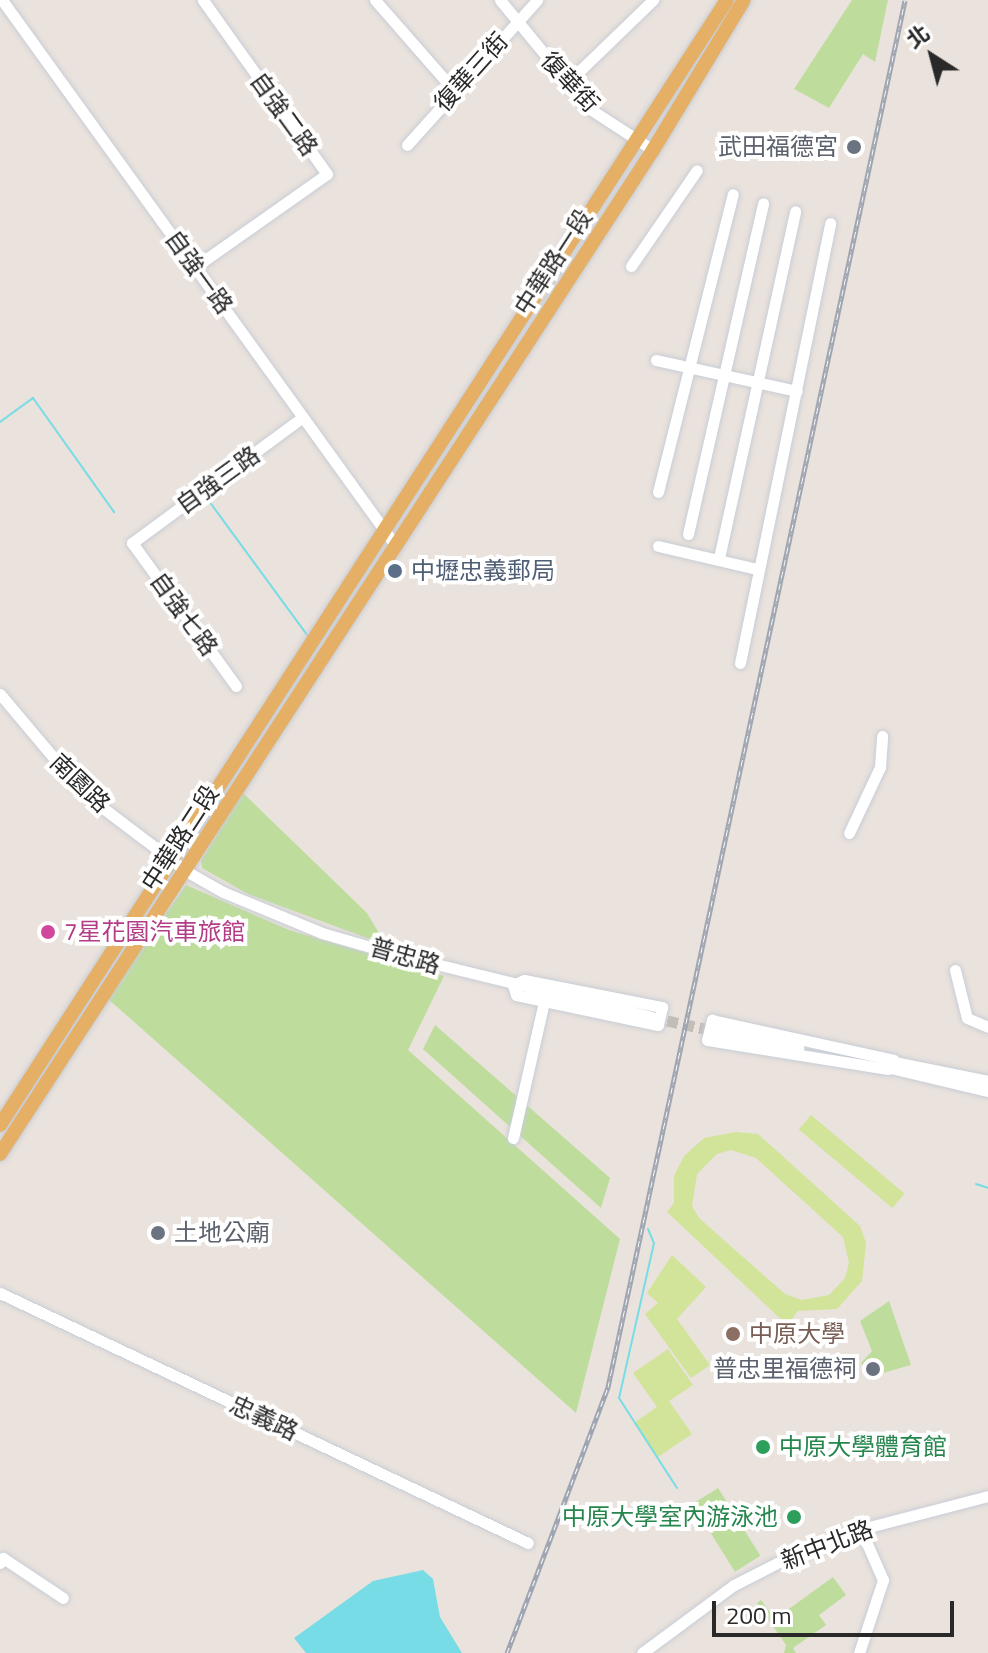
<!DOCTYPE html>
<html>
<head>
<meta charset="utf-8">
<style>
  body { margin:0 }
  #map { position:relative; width:988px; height:1653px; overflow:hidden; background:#eae2dc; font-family:"Titillium Web","Noto Sans TC",sans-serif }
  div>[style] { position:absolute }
  .green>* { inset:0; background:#bedd9c; transform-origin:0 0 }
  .pitch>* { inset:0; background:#d2e499; transform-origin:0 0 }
  .water>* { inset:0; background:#77dce5 }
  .stream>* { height:2px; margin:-1px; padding:0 1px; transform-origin:1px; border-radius:1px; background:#77dce5 }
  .minor-tunnel>* { height:11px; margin-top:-5.5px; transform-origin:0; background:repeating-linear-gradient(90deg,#c3bdb8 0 11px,transparent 0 16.5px) }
  .roads { filter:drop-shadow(0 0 2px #c7cdd6) drop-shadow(0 0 2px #c7cdd6) }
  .minor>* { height:11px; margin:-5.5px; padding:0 5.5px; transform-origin:5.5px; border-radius:5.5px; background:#fff }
  .major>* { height:14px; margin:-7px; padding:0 7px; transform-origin:7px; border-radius:7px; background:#e5b066 }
  .rail>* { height:5px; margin-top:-2.5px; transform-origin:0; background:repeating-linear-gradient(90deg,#fff 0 6px,#9fa6b2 0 12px); box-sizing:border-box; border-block:2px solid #9fa6b2 }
  .dots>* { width:22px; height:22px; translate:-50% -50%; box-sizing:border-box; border:4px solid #fff; border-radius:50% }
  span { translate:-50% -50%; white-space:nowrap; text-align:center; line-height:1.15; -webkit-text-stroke:8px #fff; paint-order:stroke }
  .street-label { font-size:24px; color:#292929 }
  .worship-label { font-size:24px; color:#5b616d }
  .right { translate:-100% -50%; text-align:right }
  .left { translate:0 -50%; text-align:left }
  .service-label { font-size:24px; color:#4e5e75 }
  .hotel-label { font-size:24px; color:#b23c85 }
  .education-label { font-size:24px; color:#785e54 }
  .leisure-label { font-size:24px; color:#27864d }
  .north { position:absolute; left:892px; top:16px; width:80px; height:80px; -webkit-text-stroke:6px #fff; paint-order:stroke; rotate:324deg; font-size:22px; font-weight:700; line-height:32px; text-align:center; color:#292929 }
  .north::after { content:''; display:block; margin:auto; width:28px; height:36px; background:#292929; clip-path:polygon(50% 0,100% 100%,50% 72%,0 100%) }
  .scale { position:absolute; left:712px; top:1601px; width:242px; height:36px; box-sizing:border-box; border:4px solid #292929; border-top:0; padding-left:10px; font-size:24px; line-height:28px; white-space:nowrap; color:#292929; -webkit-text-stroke:6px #fff; paint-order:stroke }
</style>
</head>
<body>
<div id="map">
  <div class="green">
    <i style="clip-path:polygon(852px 0,888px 0,875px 62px,863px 54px,829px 108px,794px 89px)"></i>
    <i style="clip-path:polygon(243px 793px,367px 913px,386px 945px,248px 894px,202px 868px,201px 860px)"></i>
    <i style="clip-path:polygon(186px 885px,289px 930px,444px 976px,408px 1050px,620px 1239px,576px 1413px,107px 998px)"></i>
    <i style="clip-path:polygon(435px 1025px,610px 1178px,601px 1208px,423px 1049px)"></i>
    <i style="clip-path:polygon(889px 1301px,911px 1365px,872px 1376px,861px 1363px,872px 1351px,860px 1321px)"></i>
    <i style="left:718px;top:1488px;width:80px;height:30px;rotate:58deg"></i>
    <i style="clip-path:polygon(833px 1577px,846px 1595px,819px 1615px,826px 1625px,793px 1648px,796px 1653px,784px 1653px,786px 1645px,757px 1603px,761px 1600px,775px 1619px)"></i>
  </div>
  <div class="pitch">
    <i style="left:811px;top:1115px;width:122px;height:19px;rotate:40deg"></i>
    <i style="clip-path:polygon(evenodd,736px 1132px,758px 1134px,860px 1226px,866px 1243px,862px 1281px,837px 1309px,798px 1311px,787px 1325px,667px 1212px,674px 1203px,674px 1176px,684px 1156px,704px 1138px,736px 1132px,731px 1150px,756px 1158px,843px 1237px,849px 1263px,845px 1278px,829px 1295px,802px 1300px,785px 1294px,699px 1218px,692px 1206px,697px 1174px,717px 1154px,731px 1150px)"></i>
    <i style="clip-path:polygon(672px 1255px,706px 1287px,677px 1319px,710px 1365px,691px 1378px,645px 1314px,658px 1303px,647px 1293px)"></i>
    <i style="clip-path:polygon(668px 1349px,693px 1385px,669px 1401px,692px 1434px,658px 1457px,634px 1423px,657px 1407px,633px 1373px)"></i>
  </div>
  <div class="water">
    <i style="clip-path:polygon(423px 1570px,433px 1579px,440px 1617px,462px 1653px,306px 1653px,294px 1638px,373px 1581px)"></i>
  </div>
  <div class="stream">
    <i style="left:0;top:422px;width:41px;rotate:-36deg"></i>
    <i style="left:33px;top:398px;width:140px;rotate:54.6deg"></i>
    <i style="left:209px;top:501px;width:166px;rotate:53.8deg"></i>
    <i style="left:976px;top:1184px;width:13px;rotate:18deg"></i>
    <i style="left:648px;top:1229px;width:15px;rotate:67deg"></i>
    <i style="left:654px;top:1243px;width:159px;rotate:102.7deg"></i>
    <i style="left:619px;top:1398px;width:107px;rotate:57.2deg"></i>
  </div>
  <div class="minor-tunnel">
    <i style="left:651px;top:1017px;width:66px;rotate:12.2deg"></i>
  </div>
  <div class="roads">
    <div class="minor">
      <i style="left:2px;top:0;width:672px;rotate:54.2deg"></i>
      <i style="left:375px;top:0;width:118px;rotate:48.8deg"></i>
      <i style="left:500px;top:0;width:141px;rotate:50.5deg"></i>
      <i style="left:590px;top:109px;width:75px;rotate:33.1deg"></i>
      <i style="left:567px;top:83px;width:120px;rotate:-44deg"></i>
      <i style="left:407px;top:145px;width:195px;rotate:-48.1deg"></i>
      <i style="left:631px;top:266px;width:116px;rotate:-55.5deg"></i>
      <i style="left:195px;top:267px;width:161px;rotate:-35.2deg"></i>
      <i style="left:327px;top:174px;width:214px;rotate:-125.5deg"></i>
      <i style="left:656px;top:360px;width:144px;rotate:12.4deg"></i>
      <i style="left:658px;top:492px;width:307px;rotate:-75.9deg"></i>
      <i style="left:688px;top:534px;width:339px;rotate:-77.2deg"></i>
      <i style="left:658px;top:546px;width:102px;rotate:13.1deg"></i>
      <i style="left:719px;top:558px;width:355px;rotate:-77.6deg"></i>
      <i style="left:740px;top:663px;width:449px;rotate:-78.4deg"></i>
      <i style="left:236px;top:686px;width:177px;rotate:-126deg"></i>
      <i style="left:132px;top:543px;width:212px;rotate:-36.4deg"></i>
      <i style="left:0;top:694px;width:107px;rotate:49.9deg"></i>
      <i style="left:69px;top:776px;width:47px;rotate:43.3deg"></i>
      <i style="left:103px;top:808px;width:104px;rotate:37.2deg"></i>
      <i style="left:186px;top:871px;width:43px;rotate:29.6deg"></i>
      <i style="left:223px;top:892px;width:107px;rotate:22.5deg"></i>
      <i style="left:322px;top:933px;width:72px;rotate:16.2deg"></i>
      <i style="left:391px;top:953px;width:268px;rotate:13.8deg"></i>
      <i style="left:849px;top:833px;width:73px;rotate:-64.8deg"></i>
      <i style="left:880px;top:767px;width:31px;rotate:-86deg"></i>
      <i style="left:955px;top:970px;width:49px;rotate:76deg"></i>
      <i style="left:967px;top:1018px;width:23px;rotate:23deg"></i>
      <i style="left:524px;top:980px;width:141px;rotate:11.1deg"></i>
      <i style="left:662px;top:1007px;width:18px;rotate:103deg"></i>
      <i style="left:658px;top:1025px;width:145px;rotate:-168.1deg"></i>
      <i style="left:516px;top:995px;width:10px;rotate:-107deg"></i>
      <i style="left:513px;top:985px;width:12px;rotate:-24deg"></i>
      <i style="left:717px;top:1032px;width:83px;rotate:11.2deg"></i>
      <i style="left:889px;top:1061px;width:101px;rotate:11.4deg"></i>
      <i style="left:882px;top:1066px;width:109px;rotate:13.3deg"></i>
      <i style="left:888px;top:1069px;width:183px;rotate:-170.9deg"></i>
      <i style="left:707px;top:1040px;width:21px;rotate:-76deg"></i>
      <i style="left:712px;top:1020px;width:186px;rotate:12.4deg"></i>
      <i style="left:513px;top:1138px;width:140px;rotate:-77.2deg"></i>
      <i style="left:0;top:1293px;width:584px;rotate:25.34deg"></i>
      <i style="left:0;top:1563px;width:6px;rotate:-59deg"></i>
      <i style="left:3px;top:1558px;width:72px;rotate:33.7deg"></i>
      <i style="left:642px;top:1653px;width:114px;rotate:-36.5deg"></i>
      <i style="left:734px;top:1585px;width:53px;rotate:-27.1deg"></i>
      <i style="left:781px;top:1561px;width:94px;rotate:-21.1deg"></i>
      <i style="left:869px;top:1527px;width:123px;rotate:-14.6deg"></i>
      <i style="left:859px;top:1653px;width:77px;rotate:-71.8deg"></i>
      <i style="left:883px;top:1580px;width:55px;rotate:-113.7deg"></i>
    </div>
    <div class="major">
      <i style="left:0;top:1125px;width:1339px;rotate:-57.13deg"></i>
      <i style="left:0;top:1154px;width:1198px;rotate:-56.96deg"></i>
      <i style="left:653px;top:150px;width:175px;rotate:-58.8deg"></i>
    </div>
  </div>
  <div class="rail">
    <i style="left:507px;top:1653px;width:285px;rotate:-69.2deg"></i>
    <i style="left:608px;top:1387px;width:1418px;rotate:-77.91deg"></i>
  </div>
  <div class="dots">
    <i style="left:854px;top:147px;background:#6b7280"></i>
    <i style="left:395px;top:571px;background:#5c6f8a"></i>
    <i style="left:48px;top:932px;background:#d1479c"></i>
    <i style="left:158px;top:1233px;background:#6b7280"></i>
    <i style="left:733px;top:1334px;background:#8d6e63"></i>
    <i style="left:873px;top:1369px;background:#6b7280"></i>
    <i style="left:763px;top:1447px;background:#2e9e5b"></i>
    <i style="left:794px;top:1517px;background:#2e9e5b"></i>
  </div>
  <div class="street-label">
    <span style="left:471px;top:72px;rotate:-48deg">復華三街</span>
    <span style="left:570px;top:82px;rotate:47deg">復華街</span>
    <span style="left:284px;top:114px;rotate:54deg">自強二路</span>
    <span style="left:553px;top:262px;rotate:-57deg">中華路一段</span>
    <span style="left:199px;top:272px;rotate:54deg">自強一路</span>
    <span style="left:218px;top:480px;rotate:-36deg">自強三路</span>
    <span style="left:184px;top:614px;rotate:54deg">自強七路</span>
    <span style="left:80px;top:783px;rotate:44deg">南園路</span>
    <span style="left:180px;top:838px;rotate:-57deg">中華路二段</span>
    <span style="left:405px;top:956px;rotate:16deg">普忠路</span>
    <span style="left:264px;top:1418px;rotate:25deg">忠義路</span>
    <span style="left:827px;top:1545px;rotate:-21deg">新中北路</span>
  </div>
  <div class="worship-label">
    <span class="right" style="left:838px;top:147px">武田福德宮</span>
    <span class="left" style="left:174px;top:1233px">土地公廟</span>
    <span class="right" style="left:857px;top:1369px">普忠里福德祠</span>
  </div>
  <div class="service-label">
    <span class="left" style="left:411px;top:571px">中壢忠義郵局</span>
  </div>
  <div class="hotel-label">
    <span class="left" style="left:64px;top:932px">7星花園汽車旅館</span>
  </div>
  <div class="education-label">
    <span class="left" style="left:749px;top:1334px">中原大學</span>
  </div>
  <div class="leisure-label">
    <span class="left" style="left:779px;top:1447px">中原大學體育館</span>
    <span class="right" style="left:778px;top:1517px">中原大學室內游泳池</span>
  </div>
  <div class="north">北</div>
  <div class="scale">200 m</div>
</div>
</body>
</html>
